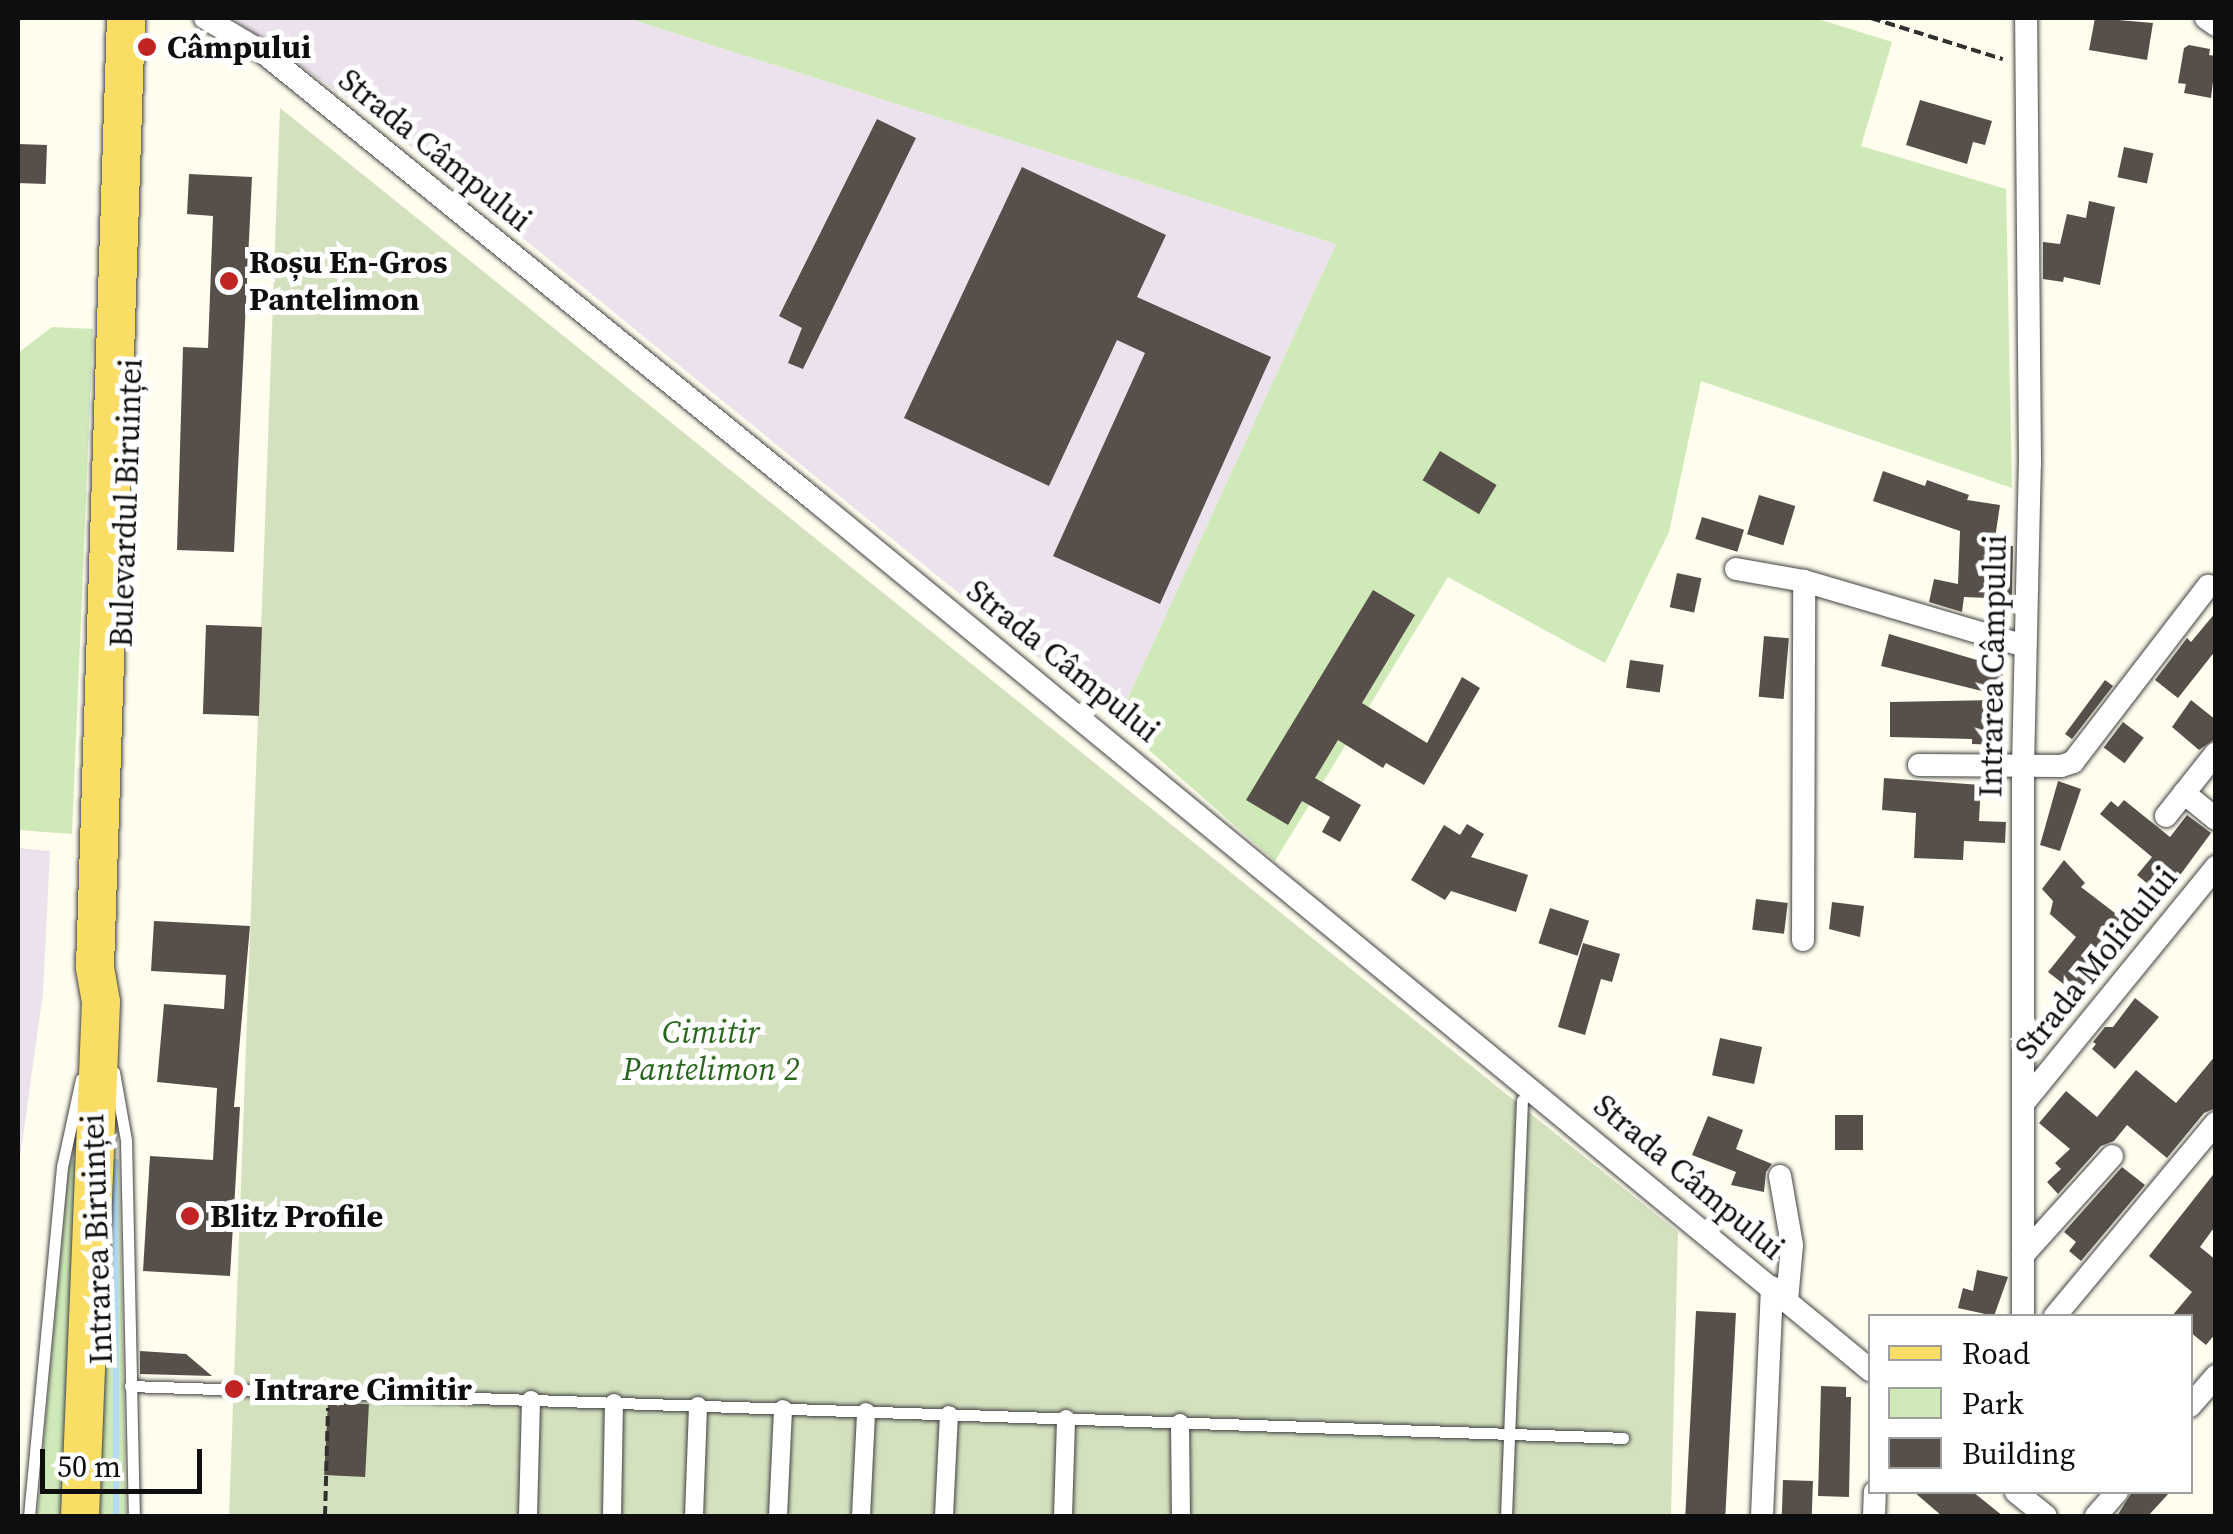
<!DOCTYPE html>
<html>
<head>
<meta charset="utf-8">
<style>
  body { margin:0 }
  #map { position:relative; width:2233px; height:1534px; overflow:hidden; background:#fffdee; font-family:"Source Serif 4",serif }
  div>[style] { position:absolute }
  .industrial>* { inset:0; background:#ece2ed }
  .green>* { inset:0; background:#cfeab8 }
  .cemetery>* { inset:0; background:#d4e1bf }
  .stream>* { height:6px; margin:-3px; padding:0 3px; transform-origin:3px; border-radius:3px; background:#b3daf7 }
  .building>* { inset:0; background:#57504a; transform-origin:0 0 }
  .path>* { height:4px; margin-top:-2px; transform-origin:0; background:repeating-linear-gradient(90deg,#303030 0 10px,transparent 0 15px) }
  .roads { filter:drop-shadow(0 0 2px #414141) drop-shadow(0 0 2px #414141) }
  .service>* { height:11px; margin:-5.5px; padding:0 5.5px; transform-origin:5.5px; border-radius:5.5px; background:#fff }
  .pedestrian>* { height:18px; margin:-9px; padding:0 9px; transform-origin:9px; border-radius:9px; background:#fff }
  .minor>* { height:22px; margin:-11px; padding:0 11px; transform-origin:11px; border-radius:11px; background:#fff }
  .primary>* { height:38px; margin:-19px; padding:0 19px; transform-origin:19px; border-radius:19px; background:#fadd64 }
  .dots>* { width:28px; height:28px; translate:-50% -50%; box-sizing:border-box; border:5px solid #fff; border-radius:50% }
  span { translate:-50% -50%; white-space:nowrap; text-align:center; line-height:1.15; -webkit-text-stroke:10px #fff; paint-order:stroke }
  .poi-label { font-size:32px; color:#0e0e0e; font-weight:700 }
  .left { translate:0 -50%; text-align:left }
  .street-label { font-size:32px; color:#0e0e0e }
  .park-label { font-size:32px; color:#28661d; font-style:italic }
  .frame { position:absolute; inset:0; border:20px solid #0e0e0e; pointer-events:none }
  .legend { position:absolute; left:1868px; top:1314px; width:325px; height:180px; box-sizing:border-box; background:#fff; border:2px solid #9f9f9f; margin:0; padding:12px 18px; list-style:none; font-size:30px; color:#0e0e0e }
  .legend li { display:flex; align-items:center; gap:20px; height:50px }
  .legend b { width:50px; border:2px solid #9f9f9f }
  .scale { position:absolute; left:40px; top:1449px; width:162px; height:45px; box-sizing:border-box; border:5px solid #0e0e0e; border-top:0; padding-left:12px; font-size:30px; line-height:35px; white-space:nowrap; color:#0e0e0e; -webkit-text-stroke:8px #fff; paint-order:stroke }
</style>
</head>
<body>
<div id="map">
  <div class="industrial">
    <i style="clip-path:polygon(232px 18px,627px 18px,1336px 244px,1117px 722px,374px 117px)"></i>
    <i style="clip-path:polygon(18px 848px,50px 851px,43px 993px,20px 1158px,18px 1408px)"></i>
  </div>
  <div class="green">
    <i style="clip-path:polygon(627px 18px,1815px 18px,1892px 42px,1861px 146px,2006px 189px,2012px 488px,1701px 381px,1669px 532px,1605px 663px,1448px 577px,1275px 861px,1117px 722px,1336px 244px)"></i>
    <i style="clip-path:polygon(52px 327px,93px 329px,72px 834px,18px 830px,18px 353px)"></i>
    <i style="clip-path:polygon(80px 1155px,119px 1159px,126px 1516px,37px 1516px,69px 1164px)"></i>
  </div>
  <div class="cemetery">
    <i style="clip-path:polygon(280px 108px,1678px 1232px,1671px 1516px,229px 1516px)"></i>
  </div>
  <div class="stream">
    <i style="left:115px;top:1162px;width:354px;rotate:89.8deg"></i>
  </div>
  <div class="building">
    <i style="clip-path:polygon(2095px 18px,2153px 23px,2147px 60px,2089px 50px)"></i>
    <i style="clip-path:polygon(2189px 45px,2210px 49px,2209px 55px,2216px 56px,2211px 98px,2184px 93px,2186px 84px,2178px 83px,2184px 48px)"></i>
    <i style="clip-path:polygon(1920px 100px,1992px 121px,1985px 145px,1973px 142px,1967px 164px,1906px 145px)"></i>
    <i style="clip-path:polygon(877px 119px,916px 138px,803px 369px,788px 363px,802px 328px,779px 316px)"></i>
    <i style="left:18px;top:144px;width:29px;height:39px;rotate:2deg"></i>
    <i style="left:2124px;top:147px;width:30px;height:31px;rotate:12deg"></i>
    <i style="clip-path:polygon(1022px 167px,1166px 235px,1137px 297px,1271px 357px,1160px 604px,1053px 556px,1145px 353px,1117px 340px,1049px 486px,904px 418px)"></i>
    <i style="clip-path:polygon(189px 174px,252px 177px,234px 552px,177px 550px,183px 347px,208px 348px,213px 216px,187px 214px)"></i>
    <i style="clip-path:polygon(2089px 201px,2115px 207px,2100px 285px,2064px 277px,2063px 282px,2043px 279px,2043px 242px,2060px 244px,2067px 214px,2086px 218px)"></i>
    <i style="left:1440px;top:451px;width:66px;height:34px;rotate:31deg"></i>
    <i style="clip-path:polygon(1883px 471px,1925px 486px,1927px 480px,1969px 495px,1967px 500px,2000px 505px,1994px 545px,2013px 546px,2012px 599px,1964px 597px,1962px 612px,1929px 602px,1934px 579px,1958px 584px,1960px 531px,1873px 501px)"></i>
    <i style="left:1759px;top:495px;width:38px;height:41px;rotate:17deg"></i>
    <i style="left:1702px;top:517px;width:44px;height:23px;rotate:17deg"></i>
    <i style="left:1677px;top:573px;width:25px;height:35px;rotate:12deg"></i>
    <i style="clip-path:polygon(1373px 590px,1415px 615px,1362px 703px,1427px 743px,1462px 677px,1480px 688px,1424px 785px,1386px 763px,1383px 768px,1338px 740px,1315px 778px,1361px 805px,1340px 842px,1322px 832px,1330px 817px,1302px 801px,1288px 825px,1246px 800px)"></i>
    <i style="clip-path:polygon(2216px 612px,2216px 650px,2178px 698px,2155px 680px,2187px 638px,2191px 642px)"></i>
    <i style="left:206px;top:625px;width:56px;height:89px;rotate:2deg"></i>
    <i style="clip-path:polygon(1889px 634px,2004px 668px,1998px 695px,1881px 666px)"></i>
    <i style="left:1764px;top:636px;width:25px;height:61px;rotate:5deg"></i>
    <i style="left:1630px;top:660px;width:34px;height:28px;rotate:8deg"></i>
    <i style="clip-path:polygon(2105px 680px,2113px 686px,2072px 739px,2065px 734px)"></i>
    <i style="clip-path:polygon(1997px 700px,1995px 709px,2004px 709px,2003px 745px,1972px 744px,1972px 739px,1890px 737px,1890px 702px)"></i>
    <i style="clip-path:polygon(2191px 700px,2216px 720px,2216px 738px,2199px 750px,2172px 727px)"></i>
    <i style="left:2123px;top:722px;width:26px;height:32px;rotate:37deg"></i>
    <i style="clip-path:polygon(1884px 778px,1981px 785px,1979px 821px,2006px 822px,2005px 843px,1964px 841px,1963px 860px,1914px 858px,1916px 813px,1882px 810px)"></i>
    <i style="clip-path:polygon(2058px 781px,2081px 789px,2060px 851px,2040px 845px)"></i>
    <i style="clip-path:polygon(2124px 800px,2170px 837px,2187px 815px,2211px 833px,2164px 897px,2137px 875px,2152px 857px,2100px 814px,2111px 801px,2118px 807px)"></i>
    <i style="clip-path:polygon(1467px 824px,1484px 834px,1471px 857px,1528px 875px,1516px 912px,1451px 891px,1445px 900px,1411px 880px,1444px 825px,1460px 835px)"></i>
    <i style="clip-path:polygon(2064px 860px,2085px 883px,2081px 887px,2124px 920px,2118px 928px,2133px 939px,2110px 968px,2104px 964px,2079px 996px,2048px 972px,2076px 937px,2050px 914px,2053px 901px,2042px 889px)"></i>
    <i style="left:1756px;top:899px;width:32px;height:31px;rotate:7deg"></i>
    <i style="clip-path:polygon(1832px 902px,1864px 906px,1860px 937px,1829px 929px)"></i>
    <i style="left:1550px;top:908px;width:41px;height:37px;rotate:18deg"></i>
    <i style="clip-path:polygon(154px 921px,250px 926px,234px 1107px,240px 1107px,230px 1276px,143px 1271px,150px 1156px,213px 1160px,217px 1088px,157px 1082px,164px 1004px,224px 1009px,226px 975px,151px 971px)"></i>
    <i style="clip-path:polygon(1583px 943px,1620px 954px,1612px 982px,1601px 979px,1585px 1035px,1558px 1027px)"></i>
    <i style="clip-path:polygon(2135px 998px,2159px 1017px,2115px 1069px,2092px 1049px,2096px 1044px,2093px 1042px,2105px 1027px,2113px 1027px)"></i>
    <i style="left:1720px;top:1038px;width:43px;height:38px;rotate:12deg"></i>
    <i style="clip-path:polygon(2216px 1055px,2216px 1108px,2204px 1113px,2167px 1158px,2127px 1125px,2114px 1141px,2101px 1146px,2058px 1194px,2047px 1182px,2061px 1169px,2055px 1163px,2070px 1149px,2039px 1123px,2066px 1091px,2097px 1117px,2136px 1070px,2176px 1103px)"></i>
    <i style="left:1835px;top:1115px;width:28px;height:35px"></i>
    <i style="clip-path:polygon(1708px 1116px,1743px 1130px,1736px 1149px,1772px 1164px,1766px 1172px,1764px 1192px,1731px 1185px,1736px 1172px,1692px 1155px)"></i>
    <i style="clip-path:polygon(2122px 1167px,2145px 1185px,2081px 1261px,2069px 1251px,2076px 1242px,2064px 1232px)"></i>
    <i style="clip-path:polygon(2216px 1171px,2216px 1225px,2200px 1247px,2216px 1260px,2216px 1333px,2206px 1345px,2190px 1332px,2190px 1316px,2172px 1316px,2192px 1292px,2149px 1256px)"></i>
    <i style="clip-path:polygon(1977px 1270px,2008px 1277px,1994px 1316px,1958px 1308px,1963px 1288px,1973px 1291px)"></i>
    <i style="left:1696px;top:1311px;width:40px;height:205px;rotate:3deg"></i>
    <i style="clip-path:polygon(140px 1351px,186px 1354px,212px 1376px,140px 1374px)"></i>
    <i style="clip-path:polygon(1821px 1386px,1846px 1387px,1846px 1397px,1851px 1397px,1849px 1497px,1818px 1496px)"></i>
    <i style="left:328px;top:1402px;width:41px;height:73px;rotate:3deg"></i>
    <i style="left:1783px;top:1480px;width:30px;height:36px;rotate:2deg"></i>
    <i style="clip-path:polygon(1914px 1492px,1973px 1492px,2003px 1516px,1942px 1516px)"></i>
    <i style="clip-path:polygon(2132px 1492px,2170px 1492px,2148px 1516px,2117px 1516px)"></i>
  </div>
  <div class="path">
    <i style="left:1871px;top:18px;width:138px;rotate:17.3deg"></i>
    <i style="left:325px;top:1516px;width:108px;rotate:-88.4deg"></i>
  </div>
  <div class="roads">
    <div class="service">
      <i style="left:114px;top:1072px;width:69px;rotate:80deg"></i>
      <i style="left:126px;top:1140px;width:376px;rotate:88.8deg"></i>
      <i style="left:130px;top:1386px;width:1494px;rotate:1.99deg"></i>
      <i style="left:29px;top:1516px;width:351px;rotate:-84.6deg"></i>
      <i style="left:62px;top:1167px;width:90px;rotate:-77.8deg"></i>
      <i style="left:1506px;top:1516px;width:416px;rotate:-87.8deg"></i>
    </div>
    <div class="pedestrian">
      <i style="left:1180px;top:1423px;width:93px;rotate:89.4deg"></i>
      <i style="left:528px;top:1516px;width:116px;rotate:-88.5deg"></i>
      <i style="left:612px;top:1516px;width:113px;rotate:-89deg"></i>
      <i style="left:694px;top:1516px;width:110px;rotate:-87.9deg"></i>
      <i style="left:778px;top:1516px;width:107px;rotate:-87.3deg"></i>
      <i style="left:861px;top:1516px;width:104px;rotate:-87.2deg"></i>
      <i style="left:944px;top:1516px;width:101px;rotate:-87.2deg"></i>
      <i style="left:1063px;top:1516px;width:97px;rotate:-88.2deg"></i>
    </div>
    <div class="minor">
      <i style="left:205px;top:18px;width:69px;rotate:30.7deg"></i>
      <i style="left:264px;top:53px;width:712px;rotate:39.07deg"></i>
      <i style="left:817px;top:502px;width:1365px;rotate:39.5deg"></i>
      <i style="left:2206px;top:18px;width:12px;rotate:35deg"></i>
      <i style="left:1736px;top:569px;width:69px;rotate:10deg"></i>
      <i style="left:1804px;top:581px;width:230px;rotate:16.4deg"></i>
      <i style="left:1919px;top:765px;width:142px;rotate:0.4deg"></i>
      <i style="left:2061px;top:766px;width:13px;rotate:-18deg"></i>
      <i style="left:2073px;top:762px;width:222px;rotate:-52.5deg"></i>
      <i style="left:2184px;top:793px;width:41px;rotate:39.1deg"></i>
      <i style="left:2166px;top:816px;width:80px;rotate:-51.6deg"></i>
      <i style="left:1803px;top:940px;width:359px;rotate:-89.8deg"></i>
      <i style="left:2026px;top:1100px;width:301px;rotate:-50.8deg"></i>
      <i style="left:1780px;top:1176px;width:70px;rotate:80.1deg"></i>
      <i style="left:1792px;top:1245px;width:56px;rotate:95.1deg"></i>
      <i style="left:2023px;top:1255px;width:133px;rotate:-48deg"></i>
      <i style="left:2023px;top:1316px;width:549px;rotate:-90deg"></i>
      <i style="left:2023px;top:767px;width:303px;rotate:-88.7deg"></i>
      <i style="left:2030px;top:464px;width:446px;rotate:-90.5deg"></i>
      <i style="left:2055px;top:1316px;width:251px;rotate:-50.2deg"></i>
      <i style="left:2190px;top:1406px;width:40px;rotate:-49deg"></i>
      <i style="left:2016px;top:1492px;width:38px;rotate:39deg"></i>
      <i style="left:1762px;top:1516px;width:229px;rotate:-87.5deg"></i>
      <i style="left:1874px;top:1516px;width:24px;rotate:-88deg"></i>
      <i style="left:2096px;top:1516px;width:32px;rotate:-49deg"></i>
    </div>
    <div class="primary">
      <i style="left:80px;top:1516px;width:514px;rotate:-87.66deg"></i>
      <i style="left:101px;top:1002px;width:36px;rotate:-100deg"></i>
      <i style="left:95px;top:967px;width:950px;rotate:-88.13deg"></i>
    </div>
  </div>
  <div class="dots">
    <i style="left:147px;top:47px;background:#c02524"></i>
    <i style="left:229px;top:281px;background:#c02524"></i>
    <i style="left:190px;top:1216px;background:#c02524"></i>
    <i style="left:234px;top:1389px;background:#c02524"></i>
  </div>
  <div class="poi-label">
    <span class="left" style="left:167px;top:47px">Câmpului</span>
    <span class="left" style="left:249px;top:281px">Roșu En-Gros<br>Pantelimon</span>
    <span class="left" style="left:210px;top:1216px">Blitz Profile</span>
    <span class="left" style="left:254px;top:1389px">Intrare Cimitir</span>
  </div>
  <div class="street-label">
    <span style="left:435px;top:150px;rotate:39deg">Strada Câmpului</span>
    <span style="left:126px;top:503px;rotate:-88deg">Bulevardul Biruinței</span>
    <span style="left:1063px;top:661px;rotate:39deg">Strada Câmpului</span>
    <span style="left:1993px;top:666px;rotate:-89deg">Intrarea Câmpului</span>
    <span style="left:2096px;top:963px;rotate:-51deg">Strada Molidului</span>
    <span style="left:1689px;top:1177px;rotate:40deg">Strada Câmpului</span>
    <span style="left:97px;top:1239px;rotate:-92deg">Intrarea Biruinței</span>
  </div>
  <div class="park-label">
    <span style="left:711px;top:1051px">Cimitir<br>Pantelimon 2</span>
  </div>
  <div class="frame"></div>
  <ul class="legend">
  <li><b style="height:12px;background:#fadd64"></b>Road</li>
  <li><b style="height:28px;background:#cfeab8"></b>Park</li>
  <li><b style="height:28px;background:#57504a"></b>Building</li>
  </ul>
  <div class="scale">50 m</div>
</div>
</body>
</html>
